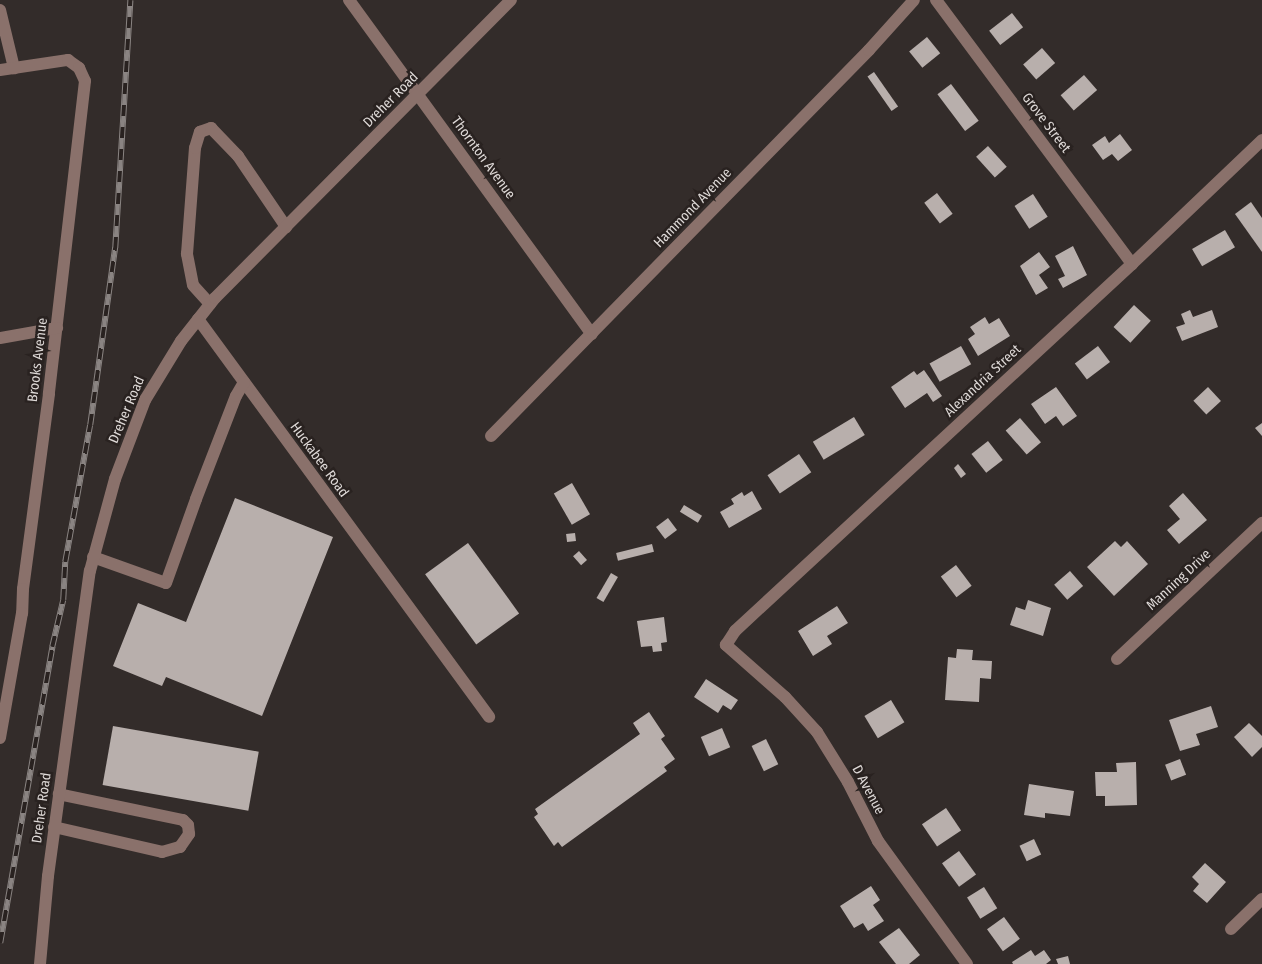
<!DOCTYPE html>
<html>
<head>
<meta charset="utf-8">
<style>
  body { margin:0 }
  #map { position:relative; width:1262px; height:964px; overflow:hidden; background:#332c2a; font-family:"Fira Sans Condensed",sans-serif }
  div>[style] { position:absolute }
  .building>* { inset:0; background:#b8afac; transform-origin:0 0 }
  .minor>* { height:12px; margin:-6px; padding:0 6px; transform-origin:6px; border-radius:6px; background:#8a716b }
  .rail>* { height:5.5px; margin-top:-2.75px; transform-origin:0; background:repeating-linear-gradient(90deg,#292220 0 11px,#8a8482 0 22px); box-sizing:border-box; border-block:1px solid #8a8482 }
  span { translate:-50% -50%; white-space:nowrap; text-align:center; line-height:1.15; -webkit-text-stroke:5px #292220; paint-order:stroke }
  .street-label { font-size:14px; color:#ded9d7 }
</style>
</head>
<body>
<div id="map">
  <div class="building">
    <i style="left:1012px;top:13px;width:18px;height:29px;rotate:52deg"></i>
    <i style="left:927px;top:37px;width:21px;height:23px;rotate:51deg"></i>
    <i style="left:1042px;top:48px;width:20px;height:25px;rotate:49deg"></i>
    <i style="left:874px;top:72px;width:42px;height:8px;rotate:55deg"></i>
    <i style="left:1084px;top:75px;width:20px;height:31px;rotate:49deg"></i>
    <i style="left:951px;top:84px;width:46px;height:17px;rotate:53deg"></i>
    <i style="clip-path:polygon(1120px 134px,1132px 150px,1118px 161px,1112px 154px,1103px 160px,1092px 145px,1105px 136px,1109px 143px)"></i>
    <i style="left:988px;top:146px;width:28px;height:16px;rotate:48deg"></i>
    <i style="left:937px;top:193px;width:26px;height:16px;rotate:53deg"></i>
    <i style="left:1033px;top:194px;width:27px;height:22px;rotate:57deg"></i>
    <i style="clip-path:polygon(1251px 202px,1262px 218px,1262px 252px,1235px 214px)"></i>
    <i style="left:1225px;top:230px;width:20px;height:38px;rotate:60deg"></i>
    <i style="clip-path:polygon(1073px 246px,1087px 275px,1063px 288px,1058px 279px,1065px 276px,1055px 256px)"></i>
    <i style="clip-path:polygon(1039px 252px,1050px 267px,1039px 275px,1048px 288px,1036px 295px,1020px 266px)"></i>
    <i style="left:1134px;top:305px;width:23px;height:30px;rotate:43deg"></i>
    <i style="clip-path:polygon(1190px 310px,1193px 317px,1212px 310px,1218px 327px,1182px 341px,1176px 327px,1185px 324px,1181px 314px)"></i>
    <i style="clip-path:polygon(985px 317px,989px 324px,999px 318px,1010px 336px,978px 356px,968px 339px,975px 334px,970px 327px)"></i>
    <i style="left:961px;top:346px;width:21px;height:36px;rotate:61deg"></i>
    <i style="left:1098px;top:346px;width:20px;height:29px;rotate:53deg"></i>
    <i style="clip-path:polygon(924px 370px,942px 396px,933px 402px,927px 393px,905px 408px,891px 387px,914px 371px,917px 375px)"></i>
    <i style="clip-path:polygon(1056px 387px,1077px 416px,1063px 426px,1056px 416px,1045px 424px,1031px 404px)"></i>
    <i style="left:1208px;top:387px;width:19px;height:20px;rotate:47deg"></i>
    <i style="left:854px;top:417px;width:21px;height:48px;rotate:59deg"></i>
    <i style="left:1020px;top:418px;width:32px;height:19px;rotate:49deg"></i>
    <i style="clip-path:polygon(1262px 423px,1262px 436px,1255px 428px)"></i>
    <i style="left:988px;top:441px;width:24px;height:21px;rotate:52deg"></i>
    <i style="left:799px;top:454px;width:22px;height:38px;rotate:56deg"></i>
    <i style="clip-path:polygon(958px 464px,966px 474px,961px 478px,954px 468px)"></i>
    <i style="left:572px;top:483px;width:36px;height:21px;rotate:60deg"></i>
    <i style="clip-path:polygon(752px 491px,762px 509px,729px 528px,720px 512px,734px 504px,731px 499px,742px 492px,744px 496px)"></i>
    <i style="clip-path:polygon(1183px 493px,1207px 520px,1179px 544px,1167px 530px,1180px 519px,1169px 506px)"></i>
    <i style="clip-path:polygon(235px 498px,333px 537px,262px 716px,166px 677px,162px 686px,113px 666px,138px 603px,186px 622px)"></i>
    <i style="left:684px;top:505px;width:21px;height:8px;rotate:31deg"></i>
    <i style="left:668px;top:518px;width:15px;height:15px;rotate:53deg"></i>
    <i style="left:575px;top:533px;width:8px;height:9px;rotate:83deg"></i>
    <i style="clip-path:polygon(1115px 541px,1121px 547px,1127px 541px,1148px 564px,1114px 596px,1087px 567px)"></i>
    <i style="left:468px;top:543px;width:87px;height:53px;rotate:54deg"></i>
    <i style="left:652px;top:544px;width:8px;height:37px;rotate:76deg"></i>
    <i style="left:579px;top:551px;width:12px;height:8px;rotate:48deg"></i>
    <i style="left:956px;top:565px;width:26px;height:19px;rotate:53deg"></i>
    <i style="left:1070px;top:571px;width:20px;height:21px;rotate:49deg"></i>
    <i style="left:611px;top:573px;width:8px;height:29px;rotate:30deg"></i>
    <i style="clip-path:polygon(1028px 600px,1051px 608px,1043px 636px,1010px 625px,1016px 607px,1025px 610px)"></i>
    <i style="clip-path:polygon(837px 606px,848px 623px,827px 636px,832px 644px,813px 656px,798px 631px)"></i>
    <i style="clip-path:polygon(664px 617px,667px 642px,661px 643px,662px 651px,653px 652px,652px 646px,641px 647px,637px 621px)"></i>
    <i style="clip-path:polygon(957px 649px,973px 650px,972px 660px,992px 661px,991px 679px,980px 678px,979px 702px,945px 700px,948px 657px,956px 658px)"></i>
    <i style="clip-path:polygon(706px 679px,738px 700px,731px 710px,723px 705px,718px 713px,694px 697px)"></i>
    <i style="left:891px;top:700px;width:26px;height:31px;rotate:59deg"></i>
    <i style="clip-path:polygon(1211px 706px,1218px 727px,1196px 734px,1200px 745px,1180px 751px,1169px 720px)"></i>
    <i style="clip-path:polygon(649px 712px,665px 736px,661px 739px,675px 759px,664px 767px,667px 771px,562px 847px,558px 842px,554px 846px,534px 817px,538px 814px,535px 809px,640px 734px,633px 723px)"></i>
    <i style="clip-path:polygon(1249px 723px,1262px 736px,1262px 747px,1252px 757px,1234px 737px)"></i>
    <i style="left:113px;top:726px;width:148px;height:60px;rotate:10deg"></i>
    <i style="left:722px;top:728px;width:21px;height:23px;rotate:67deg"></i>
    <i style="left:766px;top:739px;width:28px;height:16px;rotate:64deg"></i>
    <i style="left:1180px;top:759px;width:17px;height:16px;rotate:69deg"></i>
    <i style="clip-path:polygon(1136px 762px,1137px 805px,1105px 806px,1105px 796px,1096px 796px,1095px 772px,1117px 772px,1116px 763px)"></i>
    <i style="clip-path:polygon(1029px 784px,1074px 791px,1070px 816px,1045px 813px,1045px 818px,1024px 815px)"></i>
    <i style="left:946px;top:808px;width:27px;height:29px;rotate:56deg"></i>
    <i style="left:1034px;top:839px;width:17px;height:16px;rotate:65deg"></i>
    <i style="left:959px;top:851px;width:29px;height:21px;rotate:54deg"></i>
    <i style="clip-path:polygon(1205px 863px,1226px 882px,1207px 903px,1193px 891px,1199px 884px,1192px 877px)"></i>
    <i style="clip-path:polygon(871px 886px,880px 900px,873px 905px,884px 921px,868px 931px,863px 923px,854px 928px,840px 906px)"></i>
    <i style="left:984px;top:887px;width:25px;height:20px;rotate:58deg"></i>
    <i style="left:1004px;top:917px;width:27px;height:21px;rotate:54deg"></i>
    <i style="clip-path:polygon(899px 928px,920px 955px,909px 964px,896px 964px,879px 942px)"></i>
    <i style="clip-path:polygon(1031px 950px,1035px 956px,1044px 950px,1051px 960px,1046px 964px,1013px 964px,1012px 962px)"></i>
    <i style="clip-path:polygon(1068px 956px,1070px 964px,1058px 964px,1056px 959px)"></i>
  </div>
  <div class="minor">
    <i style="left:349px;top:0;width:413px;rotate:54deg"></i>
    <i style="left:936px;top:0;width:329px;rotate:53.4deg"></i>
    <i style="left:0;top:10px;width:60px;rotate:76.4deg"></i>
    <i style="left:0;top:70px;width:69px;rotate:-8.4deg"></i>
    <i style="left:68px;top:60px;width:14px;rotate:36deg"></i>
    <i style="left:79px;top:68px;width:14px;rotate:65deg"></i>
    <i style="left:85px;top:81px;width:315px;rotate:96.6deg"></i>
    <i style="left:49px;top:394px;width:197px;rotate:97.6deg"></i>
    <i style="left:23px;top:589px;width:24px;rotate:92deg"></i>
    <i style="left:22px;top:613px;width:127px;rotate:100deg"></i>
    <i style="left:210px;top:304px;width:25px;rotate:-132deg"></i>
    <i style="left:193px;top:285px;width:32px;rotate:-101deg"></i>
    <i style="left:187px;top:254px;width:106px;rotate:-85.7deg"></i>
    <i style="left:195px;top:148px;width:17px;rotate:-73deg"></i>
    <i style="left:200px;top:132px;width:12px;rotate:-20deg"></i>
    <i style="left:211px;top:128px;width:39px;rotate:46deg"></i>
    <i style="left:238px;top:156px;width:86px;rotate:55.9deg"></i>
    <i style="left:198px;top:319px;width:493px;rotate:53.8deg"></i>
    <i style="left:0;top:338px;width:58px;rotate:-10deg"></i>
    <i style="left:491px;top:436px;width:540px;rotate:-45.6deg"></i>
    <i style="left:869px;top:50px;width:67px;rotate:-48deg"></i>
    <i style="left:93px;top:557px;width:77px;rotate:19.6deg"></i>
    <i style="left:166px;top:583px;width:89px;rotate:-70.3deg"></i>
    <i style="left:196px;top:499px;width:110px;rotate:-68.8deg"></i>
    <i style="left:236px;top:396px;width:16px;rotate:-60deg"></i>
    <i style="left:1117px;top:659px;width:199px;rotate:-43.2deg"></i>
    <i style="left:54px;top:827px;width:111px;rotate:13deg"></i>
    <i style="left:162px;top:852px;width:19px;rotate:-16deg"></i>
    <i style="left:180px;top:847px;width:16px;rotate:-55deg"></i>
    <i style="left:189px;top:834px;width:9px;rotate:-96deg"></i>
    <i style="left:188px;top:825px;width:7px;rotate:-135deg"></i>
    <i style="left:183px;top:820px;width:127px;rotate:-168.2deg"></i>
    <i style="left:1231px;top:929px;width:43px;rotate:-44.1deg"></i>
    <i style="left:40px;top:964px;width:88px;rotate:-84.8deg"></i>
    <i style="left:48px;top:876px;width:308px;rotate:-82.2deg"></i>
    <i style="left:90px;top:571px;width:95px;rotate:-74.8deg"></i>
    <i style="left:115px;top:479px;width:85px;rotate:-69.2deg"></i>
    <i style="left:145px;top:400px;width:69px;rotate:-58.6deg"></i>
    <i style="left:181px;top:341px;width:55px;rotate:-51.7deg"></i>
    <i style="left:215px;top:298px;width:420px;rotate:-45.2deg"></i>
    <i style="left:967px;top:964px;width:152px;rotate:-125.9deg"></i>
    <i style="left:878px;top:841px;width:66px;rotate:-117deg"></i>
    <i style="left:848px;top:782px;width:59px;rotate:-121.8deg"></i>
    <i style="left:817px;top:732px;width:47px;rotate:-132.4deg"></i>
    <i style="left:785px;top:697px;width:79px;rotate:-138.6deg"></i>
    <i style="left:726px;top:645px;width:17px;rotate:-57deg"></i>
    <i style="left:735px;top:631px;width:541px;rotate:-42.75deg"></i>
    <i style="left:1132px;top:264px;width:180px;rotate:-43.6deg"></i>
  </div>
  <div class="rail">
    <i style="left:0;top:943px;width:301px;rotate:-80deg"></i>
    <i style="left:52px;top:647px;width:48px;rotate:-76.8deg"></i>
    <i style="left:63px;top:600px;width:38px;rotate:-87deg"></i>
    <i style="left:65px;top:562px;width:139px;rotate:-79.7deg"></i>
    <i style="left:90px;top:425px;width:179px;rotate:-82deg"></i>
    <i style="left:115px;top:248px;width:248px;rotate:-86.5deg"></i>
  </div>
  <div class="street-label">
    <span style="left:391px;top:100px;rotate:-45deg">Dreher Road</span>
    <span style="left:1046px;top:123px;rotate:53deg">Grove Street</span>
    <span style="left:483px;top:158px;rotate:54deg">Thornton Avenue</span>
    <span style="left:693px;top:208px;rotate:-46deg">Hammond Avenue</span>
    <span style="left:38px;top:360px;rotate:-83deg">Brooks Avenue</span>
    <span style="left:983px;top:381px;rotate:-43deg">Alexandria Street</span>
    <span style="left:127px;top:410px;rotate:-67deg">Dreher Road</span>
    <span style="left:319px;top:460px;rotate:54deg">Huckabee Road</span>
    <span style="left:1179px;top:580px;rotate:-43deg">Manning Drive</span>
    <span style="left:868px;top:790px;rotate:62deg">D Avenue</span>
    <span style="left:42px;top:808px;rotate:-82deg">Dreher Road</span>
  </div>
</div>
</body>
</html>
